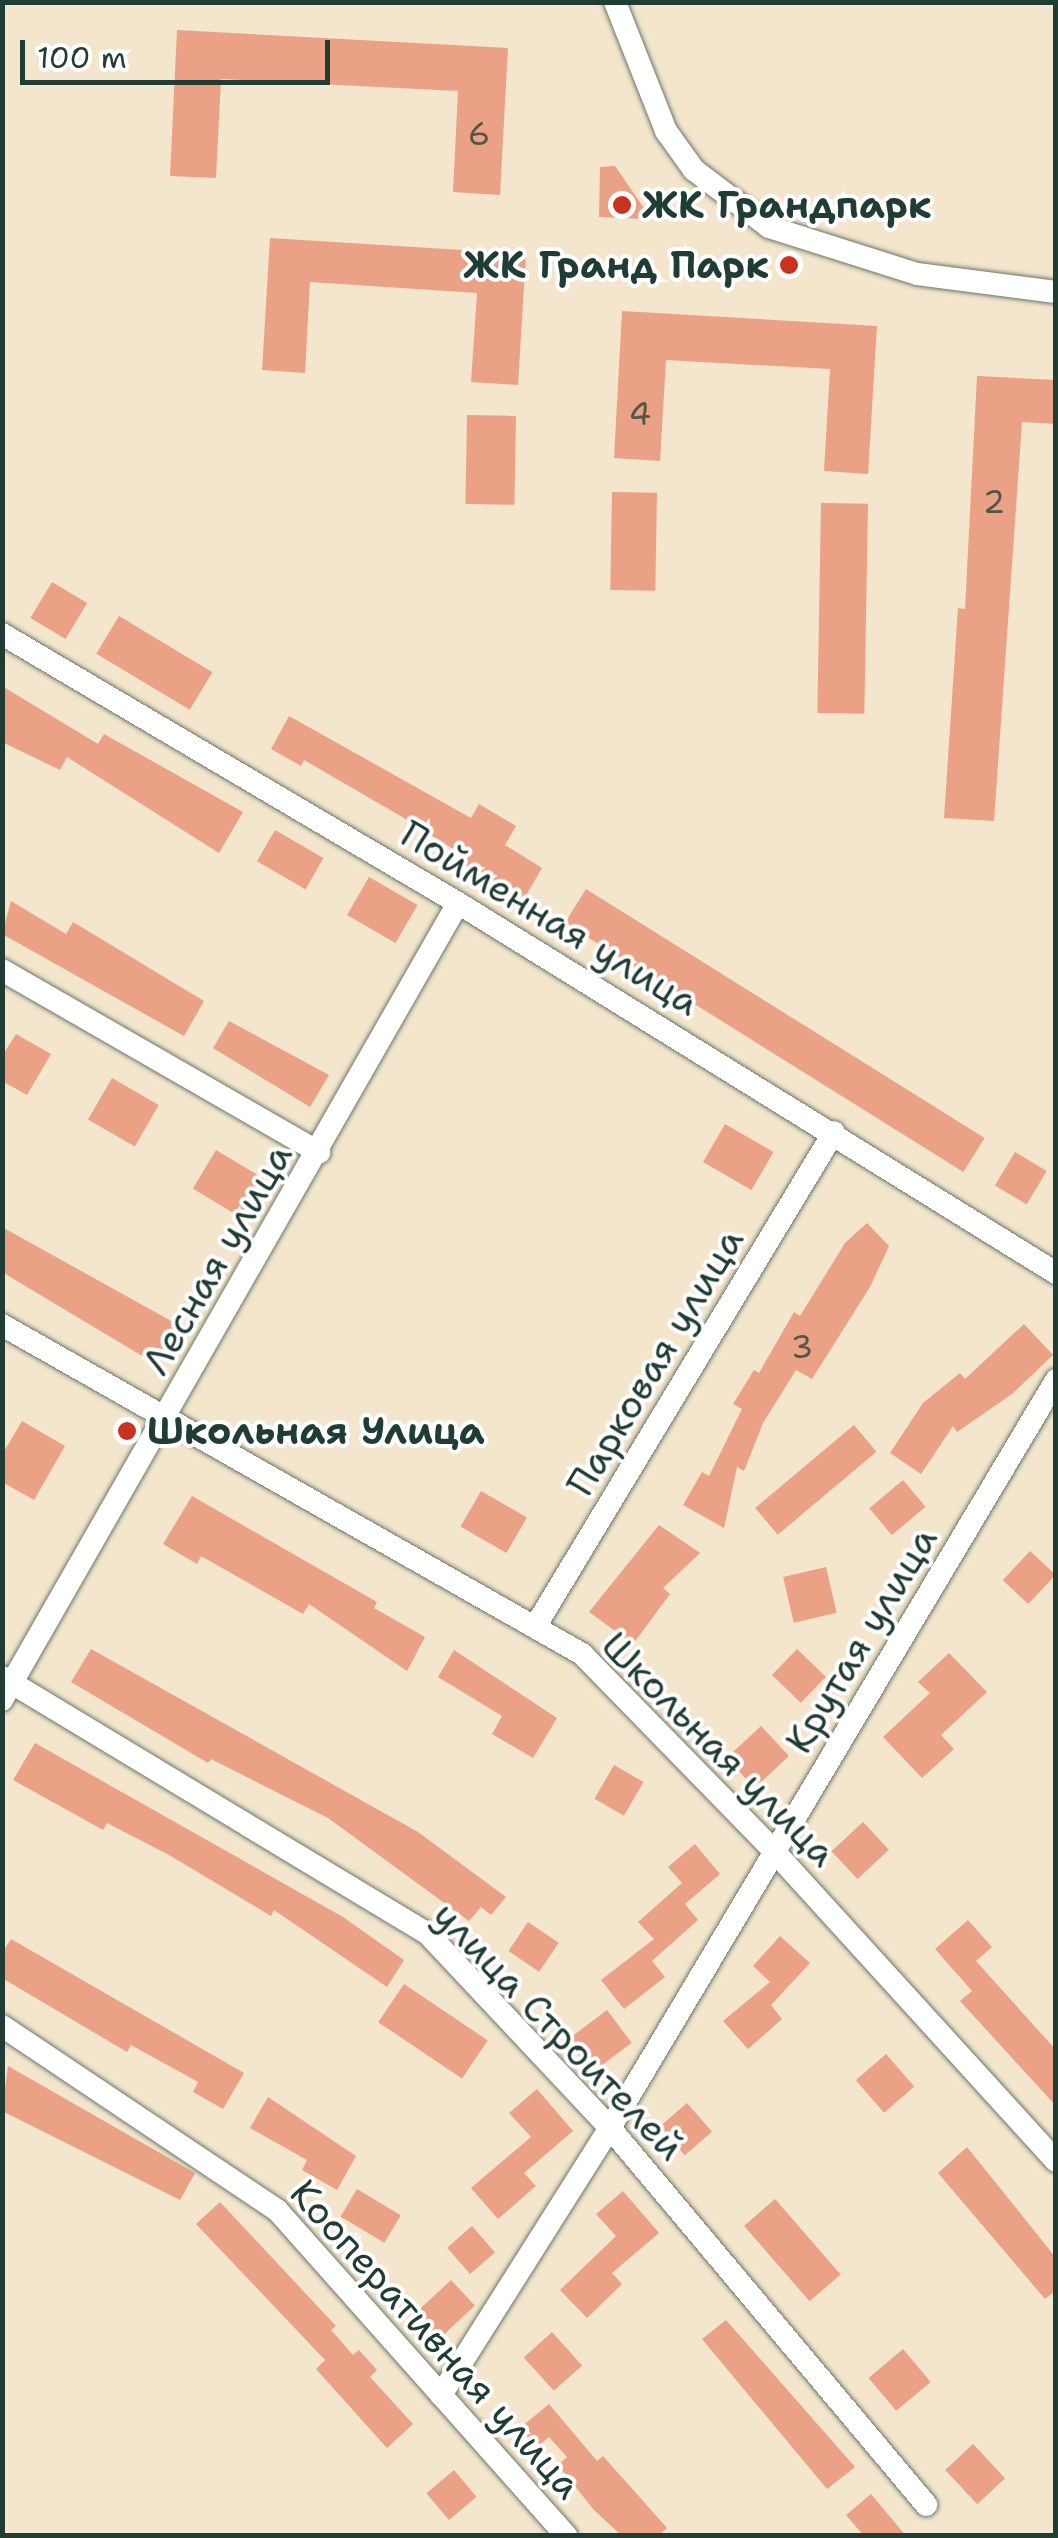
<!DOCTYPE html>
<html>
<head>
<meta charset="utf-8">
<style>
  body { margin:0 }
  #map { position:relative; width:1058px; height:2538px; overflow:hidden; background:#f3e6cc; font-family:"Shantell Sans",sans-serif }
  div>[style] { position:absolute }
  .building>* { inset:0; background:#eba186; transform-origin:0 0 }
  .roads { filter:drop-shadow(0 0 2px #697869) drop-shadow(0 0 2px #697869) }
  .minor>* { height:22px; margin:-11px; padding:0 11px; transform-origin:11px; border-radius:11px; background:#fff }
  .dots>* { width:28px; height:28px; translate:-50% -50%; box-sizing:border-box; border:5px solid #fff; border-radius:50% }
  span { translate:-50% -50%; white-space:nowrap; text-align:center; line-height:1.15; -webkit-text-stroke:8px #fff; paint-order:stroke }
  .number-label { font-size:32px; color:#525648 }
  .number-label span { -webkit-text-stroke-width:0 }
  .poi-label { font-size:38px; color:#1f3d34; font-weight:700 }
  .left { translate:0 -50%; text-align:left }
  .right { translate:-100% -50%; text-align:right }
  .street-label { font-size:38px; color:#1f3d34 }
  .frame { position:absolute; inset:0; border:5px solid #1f3d34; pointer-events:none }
  .scale { position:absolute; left:20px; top:40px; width:310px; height:45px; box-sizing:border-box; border:5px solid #1f3d34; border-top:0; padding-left:12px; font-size:30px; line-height:35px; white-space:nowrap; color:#1f3d34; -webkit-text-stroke:8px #fff; paint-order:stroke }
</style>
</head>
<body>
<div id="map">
  <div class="building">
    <i style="clip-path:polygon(177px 30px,508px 48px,500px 195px,453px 192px,458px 91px,221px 79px,216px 178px,170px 176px)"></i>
    <i style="clip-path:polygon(615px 166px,644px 208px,644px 219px,599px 217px,600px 167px)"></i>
    <i style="clip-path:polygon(270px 238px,526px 254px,518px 385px,471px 382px,477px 293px,310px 282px,305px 373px,262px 370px)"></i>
    <i style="clip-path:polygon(622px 311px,877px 326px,868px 474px,824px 471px,830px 369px,666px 360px,660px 461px,614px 458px)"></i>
    <i style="clip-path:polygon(977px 376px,1056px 380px,1056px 424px,1022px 422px,994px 821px,944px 818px,958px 608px,965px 609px)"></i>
    <i style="left:467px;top:415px;width:49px;height:89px;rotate:1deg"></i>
    <i style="left:612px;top:492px;width:45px;height:98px;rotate:1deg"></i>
    <i style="left:821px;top:503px;width:47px;height:210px;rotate:1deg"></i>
    <i style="left:52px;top:582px;width:41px;height:42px;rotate:31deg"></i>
    <i style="left:119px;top:616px;width:109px;height:44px;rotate:31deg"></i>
    <i style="clip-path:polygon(2px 686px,98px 744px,104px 734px,243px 812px,219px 853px,67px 757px,60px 770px,2px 742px)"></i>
    <i style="clip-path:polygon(289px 716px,471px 818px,479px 804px,516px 826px,505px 845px,542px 868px,525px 897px,448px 857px,453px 849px,404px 818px,304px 760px,301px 766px,271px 749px)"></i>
    <i style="left:275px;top:830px;width:56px;height:36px;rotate:30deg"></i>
    <i style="left:369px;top:877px;width:56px;height:44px;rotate:30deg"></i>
    <i style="left:586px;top:889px;width:470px;height:40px;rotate:32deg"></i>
    <i style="clip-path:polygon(11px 901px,66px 934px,73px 922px,204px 1001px,184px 1036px,2px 934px)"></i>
    <i style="clip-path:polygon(229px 1021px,329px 1075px,310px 1107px,213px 1048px)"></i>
    <i style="clip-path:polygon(16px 1034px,51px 1054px,27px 1095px,2px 1081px,2px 1056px)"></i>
    <i style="left:112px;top:1078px;width:54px;height:48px;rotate:30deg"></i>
    <i style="left:725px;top:1124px;width:56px;height:44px;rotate:30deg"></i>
    <i style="left:216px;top:1150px;width:56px;height:45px;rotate:31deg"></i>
    <i style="left:1015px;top:1152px;width:37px;height:39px;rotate:31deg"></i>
    <i style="clip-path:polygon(867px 1223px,889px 1246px,870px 1287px,812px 1379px,796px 1370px,763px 1423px,744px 1471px,737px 1467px,724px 1528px,683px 1505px,702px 1472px,709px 1476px,742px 1409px,733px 1404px,754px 1370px,759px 1373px,794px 1312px,800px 1316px,845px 1243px)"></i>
    <i style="clip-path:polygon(2px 1227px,182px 1327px,159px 1366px,2px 1272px)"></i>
    <i style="clip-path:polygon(1024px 1324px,1053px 1355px,1012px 1394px,957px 1432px,953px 1426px,921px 1474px,890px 1453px,923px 1403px,960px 1373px,965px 1379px)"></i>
    <i style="clip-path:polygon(22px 1421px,65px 1446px,34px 1500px,2px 1482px,2px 1455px)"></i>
    <i style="left:854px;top:1425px;width:35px;height:129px;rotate:50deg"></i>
    <i style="left:903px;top:1480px;width:35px;height:44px;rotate:50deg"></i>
    <i style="left:481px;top:1491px;width:53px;height:41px;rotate:30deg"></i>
    <i style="clip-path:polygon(192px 1496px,377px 1602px,374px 1608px,425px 1637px,407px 1671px,309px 1604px,303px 1614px,201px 1556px,197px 1564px,163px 1544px)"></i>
    <i style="clip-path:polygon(659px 1525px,700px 1553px,663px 1588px,670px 1594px,633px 1644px,589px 1612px)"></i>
    <i style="left:1030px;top:1551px;width:35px;height:40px;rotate:43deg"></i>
    <i style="left:826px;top:1567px;width:47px;height:44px;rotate:77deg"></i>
    <i style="clip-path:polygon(91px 1649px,418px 1832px,506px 1897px,491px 1915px,481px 1907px,469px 1921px,328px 1818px,211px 1759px,208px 1763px,71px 1682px)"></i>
    <i style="left:797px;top:1649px;width:40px;height:36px;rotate:44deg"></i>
    <i style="clip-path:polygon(454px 1650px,557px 1718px,533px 1758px,492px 1734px,502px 1716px,438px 1677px)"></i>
    <i style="clip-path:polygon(949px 1653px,987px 1692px,941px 1735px,954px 1749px,922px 1778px,883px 1737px,930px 1693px,918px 1682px)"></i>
    <i style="left:761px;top:1726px;width:41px;height:47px;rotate:47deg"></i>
    <i style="clip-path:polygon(35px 1743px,343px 1917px,404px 1960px,387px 1987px,274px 1910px,271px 1916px,169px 1855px,107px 1823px,103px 1830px,13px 1780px)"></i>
    <i style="left:614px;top:1765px;width:34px;height:39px;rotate:30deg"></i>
    <i style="left:863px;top:1822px;width:38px;height:43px;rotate:47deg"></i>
    <i style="clip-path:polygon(695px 1844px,720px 1874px,685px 1904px,698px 1920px,652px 1961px,665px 1977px,624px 2009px,601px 1980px,654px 1939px,638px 1922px,682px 1883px,668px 1867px)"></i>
    <i style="clip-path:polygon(968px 1920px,992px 1947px,976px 1961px,1056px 2050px,1056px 2106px,960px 2001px,972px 1991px,935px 1949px)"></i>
    <i style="left:528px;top:1922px;width:37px;height:35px;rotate:34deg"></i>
    <i style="clip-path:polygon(780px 1936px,810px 1963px,771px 2005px,782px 2019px,748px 2049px,723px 2021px,770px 1982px,753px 1966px)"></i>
    <i style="clip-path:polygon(11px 1939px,244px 2073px,223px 2109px,193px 2092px,198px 2082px,131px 2045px,127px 2052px,2px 1978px,2px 1953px)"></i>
    <i style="left:404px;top:1984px;width:101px;height:46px;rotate:34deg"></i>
    <i style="left:607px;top:2010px;width:41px;height:50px;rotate:53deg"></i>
    <i style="left:886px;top:2054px;width:43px;height:40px;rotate:49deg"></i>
    <i style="clip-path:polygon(8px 2066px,195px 2173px,180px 2200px,2px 2111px)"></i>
    <i style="clip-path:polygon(537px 2089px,573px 2131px,524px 2173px,536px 2186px,498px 2219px,471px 2188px,531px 2137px,509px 2113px)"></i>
    <i style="clip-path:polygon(268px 2097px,356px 2156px,337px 2190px,302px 2170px,307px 2160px,250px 2128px)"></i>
    <i style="left:687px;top:2103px;width:38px;height:36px;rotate:49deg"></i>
    <i style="clip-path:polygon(967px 2147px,1056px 2258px,1056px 2290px,1045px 2299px,938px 2173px)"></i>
    <i style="left:357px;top:2189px;width:51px;height:32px;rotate:31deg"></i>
    <i style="clip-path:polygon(623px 2191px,659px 2233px,612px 2273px,622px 2284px,587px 2318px,560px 2290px,616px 2236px,596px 2214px)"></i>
    <i style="left:775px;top:2199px;width:100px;height:41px;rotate:49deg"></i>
    <i style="clip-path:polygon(220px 2202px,336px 2326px,331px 2330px,353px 2355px,359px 2350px,377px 2370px,370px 2377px,413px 2424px,387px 2448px,316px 2369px,325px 2360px,196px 2224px)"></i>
    <i style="left:472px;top:2226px;width:35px;height:33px;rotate:49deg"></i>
    <i style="left:451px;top:2280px;width:35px;height:50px;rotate:47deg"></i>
    <i style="clip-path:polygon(726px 2320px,855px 2467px,827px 2489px,702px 2339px)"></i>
    <i style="left:552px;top:2332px;width:45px;height:38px;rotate:48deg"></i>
    <i style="left:903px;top:2349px;width:43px;height:45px;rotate:50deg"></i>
    <i style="clip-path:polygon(549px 2404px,597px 2461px,603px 2456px,667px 2528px,658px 2536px,622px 2536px,594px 2510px,558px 2465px,567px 2457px,549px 2437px,536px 2448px,520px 2428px)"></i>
    <i style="left:973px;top:2444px;width:47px;height:38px;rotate:47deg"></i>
    <i style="left:454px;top:2470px;width:35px;height:36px;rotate:50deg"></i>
    <i style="clip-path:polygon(871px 2494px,906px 2536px,864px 2536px,846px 2515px)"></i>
  </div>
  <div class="roads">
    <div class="minor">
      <i style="left:615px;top:2px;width:139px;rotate:68.4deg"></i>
      <i style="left:666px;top:131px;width:48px;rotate:54.3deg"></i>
      <i style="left:694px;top:170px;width:94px;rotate:37.2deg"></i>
      <i style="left:769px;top:227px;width:155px;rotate:17.6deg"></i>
      <i style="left:917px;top:274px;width:140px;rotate:7.4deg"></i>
      <i style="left:2px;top:634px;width:529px;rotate:30.54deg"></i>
      <i style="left:458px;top:903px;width:703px;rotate:31.75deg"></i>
      <i style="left:2px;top:970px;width:366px;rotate:29.9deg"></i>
      <i style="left:2px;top:1325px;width:667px;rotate:29.56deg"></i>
      <i style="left:582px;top:1654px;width:274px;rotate:45.7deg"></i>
      <i style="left:773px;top:1850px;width:420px;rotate:47.7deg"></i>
      <i style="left:535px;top:1627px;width:578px;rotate:-58.87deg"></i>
      <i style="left:2px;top:1677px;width:496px;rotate:31.1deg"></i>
      <i style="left:427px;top:1933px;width:267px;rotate:46.8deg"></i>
      <i style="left:610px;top:2128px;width:492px;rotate:50deg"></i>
      <i style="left:2px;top:1700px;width:918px;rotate:-60.22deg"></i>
      <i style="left:2px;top:2026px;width:331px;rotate:33.8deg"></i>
      <i style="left:277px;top:2210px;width:436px;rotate:48.4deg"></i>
      <i style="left:441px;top:2395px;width:316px;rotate:-57.7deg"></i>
      <i style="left:610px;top:2128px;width:871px;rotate:-59.19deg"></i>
    </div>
  </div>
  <div class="dots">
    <i style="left:622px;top:205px;background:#c8321e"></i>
    <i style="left:789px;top:265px;background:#c8321e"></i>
    <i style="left:127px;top:1431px;background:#c8321e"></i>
  </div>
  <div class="number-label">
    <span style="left:479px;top:134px">6</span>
    <span style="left:640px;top:414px">4</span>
    <span style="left:994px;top:502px">2</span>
    <span style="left:802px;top:1347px">3</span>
  </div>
  <div class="poi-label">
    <span class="left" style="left:642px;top:205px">ЖК Грандпарк</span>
    <span class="right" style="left:769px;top:265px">ЖК Гранд Парк</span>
    <span class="left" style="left:147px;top:1431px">Школьная Улица</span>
  </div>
  <div class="street-label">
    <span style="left:550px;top:918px;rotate:31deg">Пойменная улица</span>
    <span style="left:217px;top:1259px;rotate:-60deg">Лесная улица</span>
    <span style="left:655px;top:1362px;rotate:-59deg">Парковая улица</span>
    <span style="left:861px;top:1640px;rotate:-59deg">Крутая улица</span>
    <span style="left:719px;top:1749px;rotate:45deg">Школьная улица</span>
    <span style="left:559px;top:2031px;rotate:46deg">улица Строителей</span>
    <span style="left:436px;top:2339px;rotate:48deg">Кооперативная улица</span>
  </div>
  <div class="frame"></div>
  <div class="scale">100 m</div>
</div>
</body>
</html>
